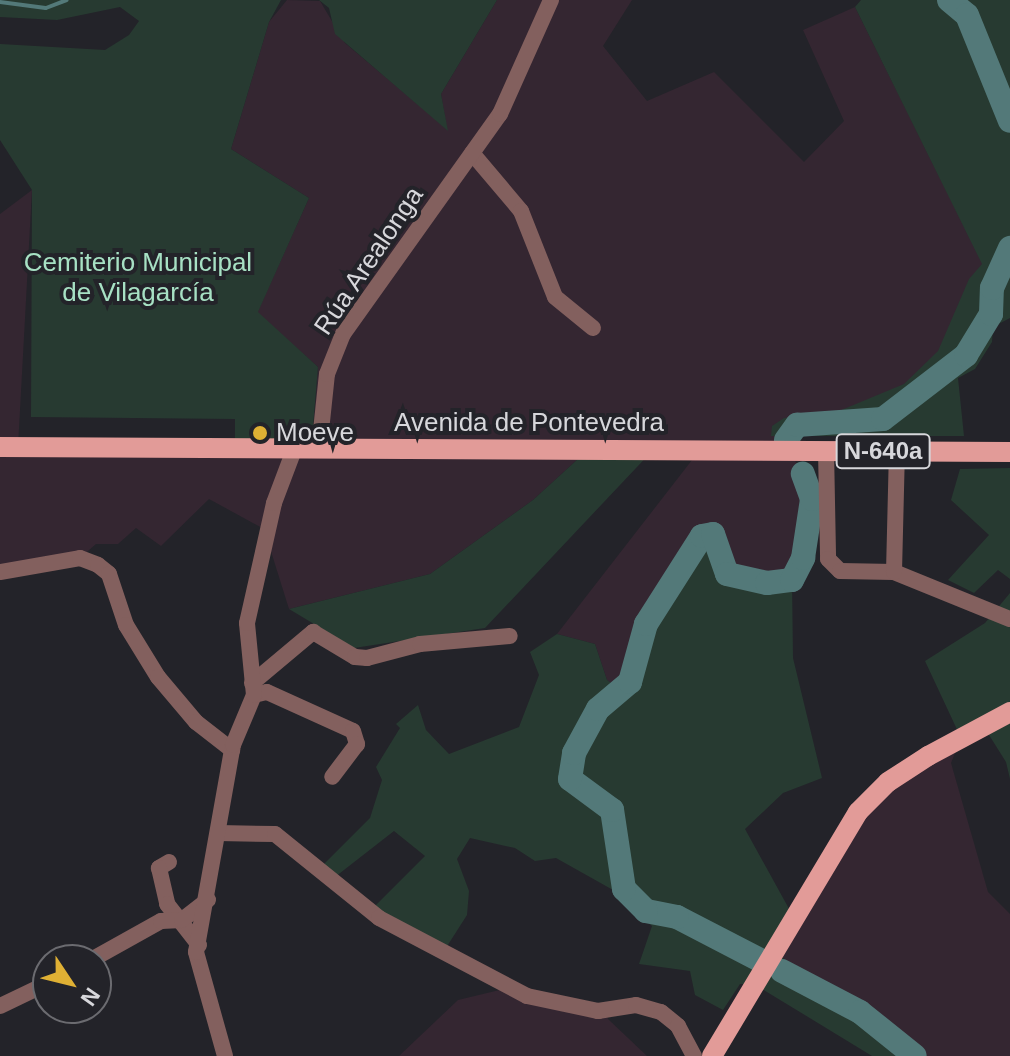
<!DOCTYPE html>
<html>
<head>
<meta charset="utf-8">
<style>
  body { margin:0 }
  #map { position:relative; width:1010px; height:1056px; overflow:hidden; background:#232329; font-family:Arial,sans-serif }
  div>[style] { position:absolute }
  .industrial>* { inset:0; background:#342631 }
  .green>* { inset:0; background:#273a31 }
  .stream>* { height:4px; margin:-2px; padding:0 2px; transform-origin:2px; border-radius:2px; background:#537979 }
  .river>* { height:24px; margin:-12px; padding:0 12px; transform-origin:12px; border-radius:12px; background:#537979 }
  .minor>* { height:16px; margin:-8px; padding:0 8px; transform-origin:8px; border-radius:8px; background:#83605e }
  .major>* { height:20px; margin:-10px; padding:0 10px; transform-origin:10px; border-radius:10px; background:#e29b98 }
  .dots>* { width:22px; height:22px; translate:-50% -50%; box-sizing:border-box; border:4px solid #232329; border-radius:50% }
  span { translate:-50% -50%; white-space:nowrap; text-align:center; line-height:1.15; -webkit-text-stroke:8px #232329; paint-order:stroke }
  .shield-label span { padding:2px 6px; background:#232329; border:2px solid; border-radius:6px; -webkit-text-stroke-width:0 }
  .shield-label { font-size:24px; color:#d7d7db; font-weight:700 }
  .street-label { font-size:26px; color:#d7d7db }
  .park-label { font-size:26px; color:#a7e1c4 }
  .poi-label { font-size:26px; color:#d7d7db }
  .left { translate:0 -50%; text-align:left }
  .north { position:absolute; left:32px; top:944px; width:80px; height:80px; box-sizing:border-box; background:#232329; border:2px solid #6b6b70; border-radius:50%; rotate:125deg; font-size:22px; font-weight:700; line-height:32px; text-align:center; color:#d7d7db }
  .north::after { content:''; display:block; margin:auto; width:28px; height:36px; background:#dfb034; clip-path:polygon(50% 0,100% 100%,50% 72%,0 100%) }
</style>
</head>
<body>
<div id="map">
  <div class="industrial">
    <i style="clip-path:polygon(287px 0,320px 1px,345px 43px,447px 129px,441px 94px,497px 0,632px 0,603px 46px,647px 101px,714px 72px,804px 162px,844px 121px,803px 30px,855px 7px,983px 264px,966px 355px,896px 410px,797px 425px,786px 440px,812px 499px,803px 558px,792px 580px,767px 583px,727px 574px,713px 534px,707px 532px,646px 624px,630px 682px,621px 691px,607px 680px,595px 644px,557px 634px,699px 451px,590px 448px,533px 500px,430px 574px,289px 609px,264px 529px,209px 499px,161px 546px,136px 528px,118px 544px,96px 544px,80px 558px,0 572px,0 214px,32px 190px,18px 447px,311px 455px,318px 367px,257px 313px,309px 198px,231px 149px,269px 22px)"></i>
    <i style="clip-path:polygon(961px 738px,951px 763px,988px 892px,1010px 914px,1010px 1056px,923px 1056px,859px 1005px,773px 952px,858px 812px)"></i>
    <i style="clip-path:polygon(512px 987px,605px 1010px,608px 1019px,647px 1056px,399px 1056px,458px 1000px)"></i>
  </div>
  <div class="green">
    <i style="clip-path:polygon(0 0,281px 0,269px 22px,231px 149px,309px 198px,258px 312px,318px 367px,311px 450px,235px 449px,235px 419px,31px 417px,32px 190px,0 140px,0 44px,105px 50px,129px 35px,139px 21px,120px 7px,57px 20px,0 17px)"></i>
    <i style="clip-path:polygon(319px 0,497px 0,441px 94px,448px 131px,335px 34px,329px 8px)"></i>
    <i style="clip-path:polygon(861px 0,1010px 0,1010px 318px,993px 327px,992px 342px,975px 369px,958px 378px,964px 436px,771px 436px,772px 426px,784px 418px,839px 411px,904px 384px,938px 351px,969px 279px,982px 264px,855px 7px)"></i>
    <i style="clip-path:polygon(590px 448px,654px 449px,485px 628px,354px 648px,289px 609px,430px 574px,533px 500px)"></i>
    <i style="clip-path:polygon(1010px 468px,1010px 579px,998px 570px,974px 593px,948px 580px,989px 535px,951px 500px,960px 469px)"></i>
    <i style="clip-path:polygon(713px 534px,727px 574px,767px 583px,792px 580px,793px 658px,822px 778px,783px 793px,745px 829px,793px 916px,773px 952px,859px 1005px,923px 1056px,872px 1056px,754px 984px,740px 984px,723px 1010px,695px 995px,690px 971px,639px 964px,652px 926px,613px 890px,556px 858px,535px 861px,515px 848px,470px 838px,457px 859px,469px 891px,467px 915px,444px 951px,370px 911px,425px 856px,394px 831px,335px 877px,320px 868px,370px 818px,382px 780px,376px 767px,400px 728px,396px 724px,418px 705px,426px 730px,449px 754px,519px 727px,539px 675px,530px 652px,557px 634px,595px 644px,607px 680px,621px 690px,666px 590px,702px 536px)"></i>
    <i style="clip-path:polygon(1010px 593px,1010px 779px,1006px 762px,984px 727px,961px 738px,925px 661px,985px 623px)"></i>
  </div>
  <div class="stream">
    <i style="left:0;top:2px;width:46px;rotate:7.4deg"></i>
    <i style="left:46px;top:8px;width:22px;rotate:-21deg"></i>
  </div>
  <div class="river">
    <i style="left:949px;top:0;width:23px;rotate:40deg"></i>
    <i style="left:967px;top:15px;width:114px;rotate:67.9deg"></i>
    <i style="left:786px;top:440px;width:19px;rotate:-54deg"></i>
    <i style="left:797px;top:425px;width:86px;rotate:-4deg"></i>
    <i style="left:883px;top:419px;width:105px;rotate:-37.6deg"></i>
    <i style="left:966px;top:355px;width:48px;rotate:-58.6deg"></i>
    <i style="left:991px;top:314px;width:26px;rotate:-88deg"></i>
    <i style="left:992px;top:288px;width:44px;rotate:-65.8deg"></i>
    <i style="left:758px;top:959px;width:91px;rotate:-152.6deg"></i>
    <i style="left:677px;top:917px;width:32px;rotate:-169deg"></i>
    <i style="left:646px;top:911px;width:31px;rotate:-135deg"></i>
    <i style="left:624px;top:889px;width:80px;rotate:-98.6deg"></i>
    <i style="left:612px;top:810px;width:52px;rotate:-143.6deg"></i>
    <i style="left:570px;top:779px;width:26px;rotate:-81deg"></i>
    <i style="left:574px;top:753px;width:50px;rotate:-61.4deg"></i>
    <i style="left:598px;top:709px;width:42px;rotate:-40.2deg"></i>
    <i style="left:630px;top:682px;width:60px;rotate:-74.6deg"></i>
    <i style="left:646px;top:624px;width:104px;rotate:-57.5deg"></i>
    <i style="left:702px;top:536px;width:11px;rotate:-10deg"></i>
    <i style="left:713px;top:534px;width:42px;rotate:70.7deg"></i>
    <i style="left:727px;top:574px;width:41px;rotate:12.7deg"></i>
    <i style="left:767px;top:583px;width:25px;rotate:-7deg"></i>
    <i style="left:792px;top:580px;width:25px;rotate:-63deg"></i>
    <i style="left:803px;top:558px;width:60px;rotate:-81.3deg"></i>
    <i style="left:812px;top:499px;width:27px;rotate:-110deg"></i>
    <i style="left:782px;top:971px;width:88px;rotate:27.7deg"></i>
    <i style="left:860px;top:1012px;width:70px;rotate:38.7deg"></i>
  </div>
  <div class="minor">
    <i style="left:472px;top:153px;width:76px;rotate:49.8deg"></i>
    <i style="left:521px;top:211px;width:92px;rotate:68.4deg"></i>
    <i style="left:555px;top:297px;width:49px;rotate:39.2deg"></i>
    <i style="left:319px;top:450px;width:76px;rotate:-84deg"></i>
    <i style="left:327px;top:374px;width:43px;rotate:-68.2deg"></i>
    <i style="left:343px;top:334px;width:270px;rotate:-54.5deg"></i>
    <i style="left:500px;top:114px;width:125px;rotate:-65.9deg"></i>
    <i style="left:826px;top:450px;width:109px;rotate:88.9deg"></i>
    <i style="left:828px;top:559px;width:17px;rotate:45deg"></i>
    <i style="left:840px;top:571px;width:54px;rotate:1.1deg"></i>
    <i style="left:894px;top:572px;width:125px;rotate:22.1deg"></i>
    <i style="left:0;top:572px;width:81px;rotate:-9.9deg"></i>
    <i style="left:80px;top:558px;width:19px;rotate:21deg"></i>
    <i style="left:98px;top:565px;width:14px;rotate:39deg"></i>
    <i style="left:109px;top:574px;width:54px;rotate:71.6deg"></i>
    <i style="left:126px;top:625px;width:61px;rotate:58.4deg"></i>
    <i style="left:158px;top:677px;width:59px;rotate:49.8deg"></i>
    <i style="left:196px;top:722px;width:46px;rotate:37.9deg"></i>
    <i style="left:894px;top:572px;width:121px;rotate:-88.6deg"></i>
    <i style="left:252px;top:683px;width:80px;rotate:-39.9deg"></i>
    <i style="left:313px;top:632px;width:49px;rotate:30.8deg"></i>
    <i style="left:355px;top:657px;width:12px;rotate:5deg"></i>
    <i style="left:367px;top:658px;width:55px;rotate:-14.8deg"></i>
    <i style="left:420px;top:644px;width:90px;rotate:-5.1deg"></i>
    <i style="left:254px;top:695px;width:13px;rotate:-13deg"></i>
    <i style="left:267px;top:692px;width:94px;rotate:24.4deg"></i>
    <i style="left:353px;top:731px;width:14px;rotate:73deg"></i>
    <i style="left:357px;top:744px;width:41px;rotate:127.1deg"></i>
    <i style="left:218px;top:833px;width:57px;rotate:1deg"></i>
    <i style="left:275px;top:834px;width:134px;rotate:38.9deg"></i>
    <i style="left:379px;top:918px;width:167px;rotate:27.8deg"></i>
    <i style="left:527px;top:996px;width:73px;rotate:11.9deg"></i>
    <i style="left:598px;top:1011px;width:38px;rotate:-9deg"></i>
    <i style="left:636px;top:1005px;width:26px;rotate:16deg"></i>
    <i style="left:661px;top:1012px;width:22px;rotate:39deg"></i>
    <i style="left:678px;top:1026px;width:34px;rotate:62deg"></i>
    <i style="left:169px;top:862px;width:12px;rotate:149deg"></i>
    <i style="left:159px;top:868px;width:37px;rotate:77deg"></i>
    <i style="left:167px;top:904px;width:52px;rotate:52deg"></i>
    <i style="left:91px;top:960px;width:80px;rotate:-29.1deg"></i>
    <i style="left:161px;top:921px;width:21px;rotate:-3deg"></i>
    <i style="left:182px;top:920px;width:33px;rotate:-38deg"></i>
    <i style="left:0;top:1006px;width:53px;rotate:-25.6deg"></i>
    <i style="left:225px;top:1056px;width:108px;rotate:-105.6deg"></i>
    <i style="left:196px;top:952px;width:210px;rotate:-79.9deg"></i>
    <i style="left:233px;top:745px;width:54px;rotate:-67.2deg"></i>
    <i style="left:254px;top:695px;width:72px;rotate:-95.6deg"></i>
    <i style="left:247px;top:623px;width:123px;rotate:-77.3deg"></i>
    <i style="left:274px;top:503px;width:57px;rotate:-69.3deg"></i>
  </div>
  <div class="major">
    <i style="left:0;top:447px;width:1010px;rotate:0.28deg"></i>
    <i style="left:712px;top:1056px;width:284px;rotate:-59.1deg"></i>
    <i style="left:858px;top:812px;width:42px;rotate:-45deg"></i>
    <i style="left:888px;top:782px;width:48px;rotate:-33deg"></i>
    <i style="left:928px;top:756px;width:93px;rotate:-28.2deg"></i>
  </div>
  <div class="dots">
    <i style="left:260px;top:433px;background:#dfb034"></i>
  </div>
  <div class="shield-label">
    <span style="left:883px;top:451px">N-640a</span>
  </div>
  <div class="street-label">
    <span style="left:369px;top:261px;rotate:-56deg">Rúa Arealonga</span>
    <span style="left:529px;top:423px">Avenida de Pontevedra</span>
  </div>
  <div class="park-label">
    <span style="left:138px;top:278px">Cemiterio Municipal<br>de Vilagarcía</span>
  </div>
  <div class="poi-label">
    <span class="left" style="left:276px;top:433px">Moeve</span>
  </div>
  <div class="north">N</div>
</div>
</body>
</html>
